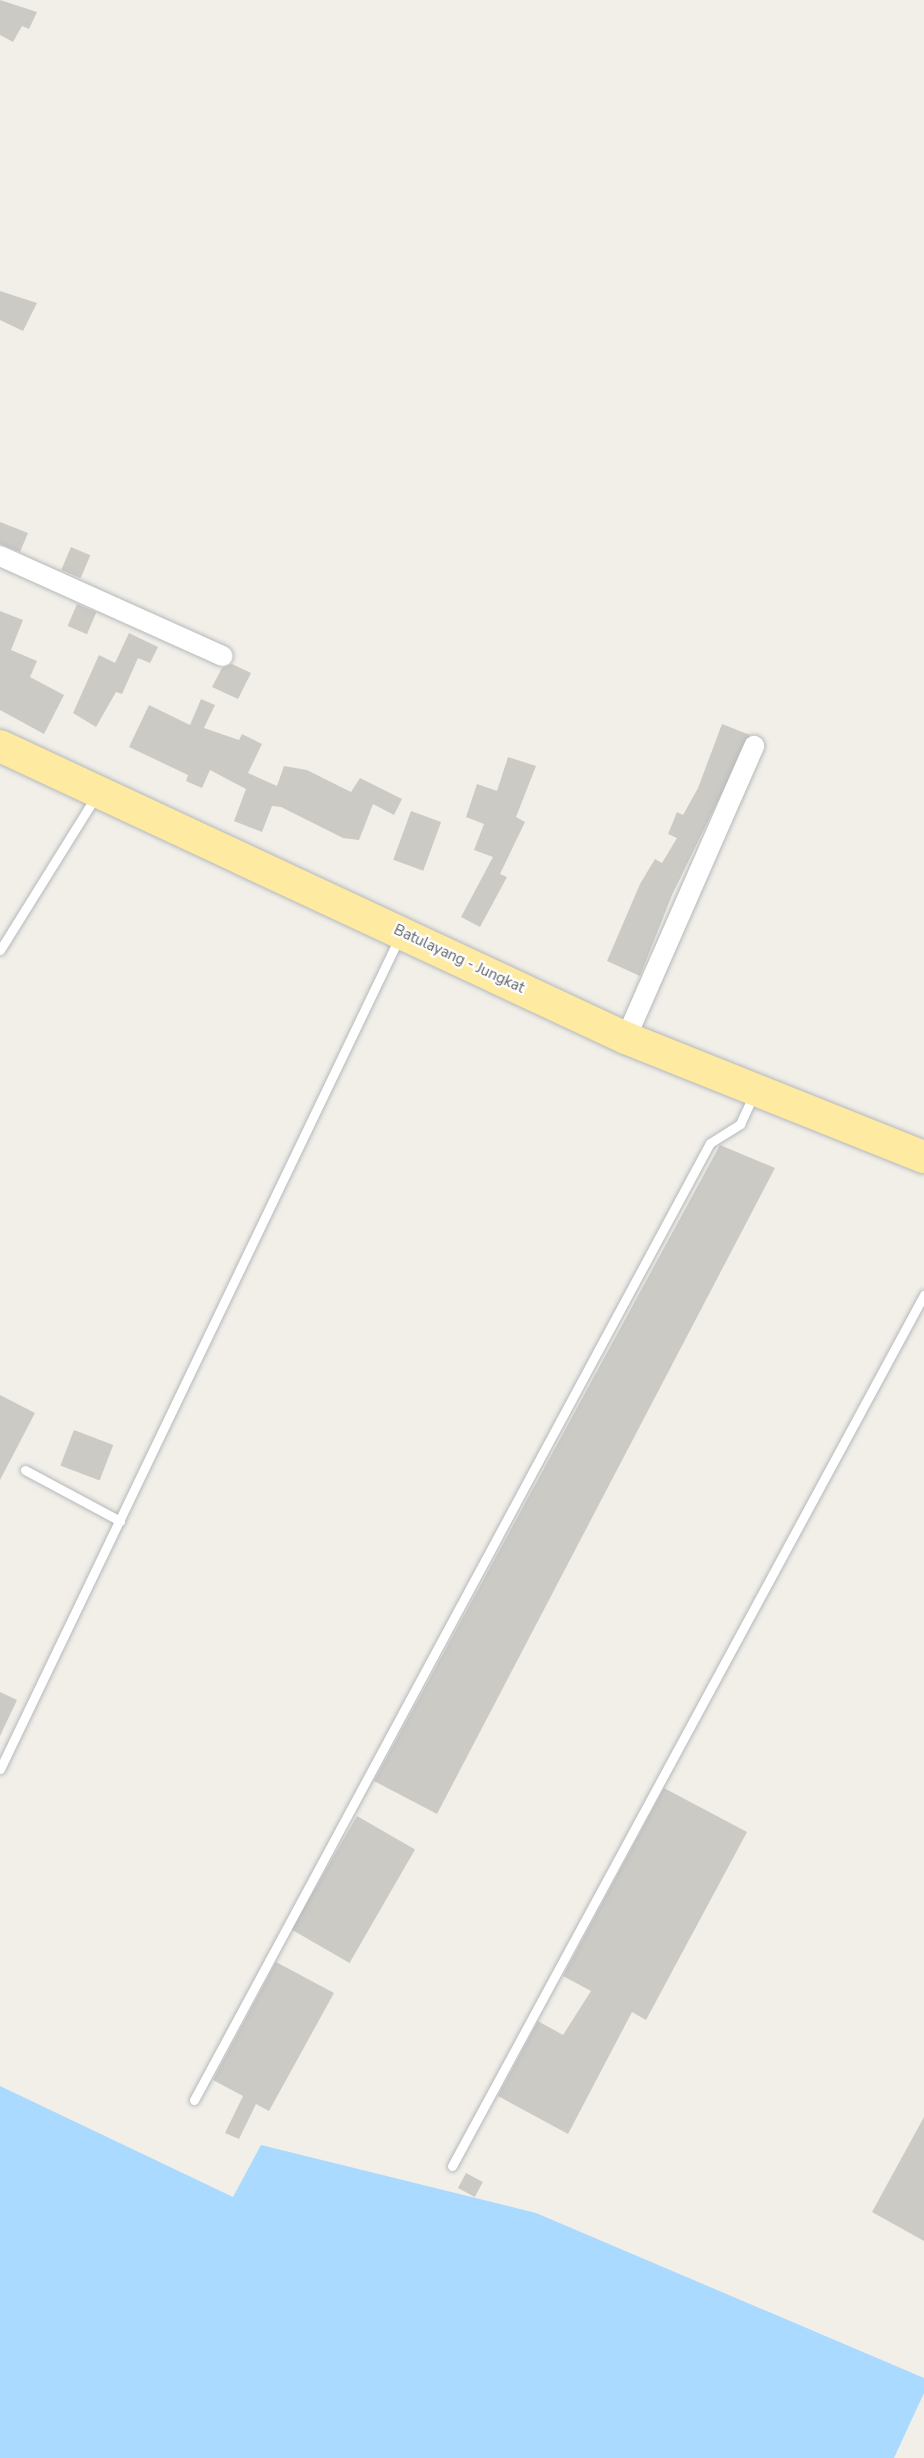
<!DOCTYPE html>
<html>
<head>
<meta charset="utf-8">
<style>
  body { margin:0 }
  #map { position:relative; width:924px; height:2458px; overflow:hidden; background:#f1efe8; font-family:"Nunito Sans",sans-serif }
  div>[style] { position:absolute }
  .water>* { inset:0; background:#aadaff }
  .building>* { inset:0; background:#cccac5; transform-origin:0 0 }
  .roads { filter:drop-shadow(0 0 2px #b5b8bc) drop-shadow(0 0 2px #b5b8bc) }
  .service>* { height:9px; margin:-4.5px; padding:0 4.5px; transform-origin:4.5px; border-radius:4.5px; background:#fff }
  .minor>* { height:20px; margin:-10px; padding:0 10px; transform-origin:10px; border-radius:10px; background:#fff }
  .trunk>* { height:32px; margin:-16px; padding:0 16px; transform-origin:16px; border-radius:16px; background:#feeaa1 }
  span { translate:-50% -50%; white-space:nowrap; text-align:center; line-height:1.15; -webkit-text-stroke:4.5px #fff; paint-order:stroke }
  .street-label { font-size:15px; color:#5f6368 }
</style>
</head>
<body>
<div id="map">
  <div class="water">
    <i style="clip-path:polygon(0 2086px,233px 2197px,261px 2145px,536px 2213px,924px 2378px,924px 2393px,894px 2458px,0 2458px)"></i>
  </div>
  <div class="building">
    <i style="clip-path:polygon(0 0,37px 12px,29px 29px,22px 26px,13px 42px,0 35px)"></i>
    <i style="clip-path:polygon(0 291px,37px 303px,23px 331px,0 320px)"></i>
    <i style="clip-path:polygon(0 522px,28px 533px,20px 552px,0 544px)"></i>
    <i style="left:71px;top:547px;width:21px;height:25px;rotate:23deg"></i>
    <i style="left:77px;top:604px;width:21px;height:24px;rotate:23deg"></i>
    <i style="clip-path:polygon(0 611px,23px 620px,11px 650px,37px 661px,30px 677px,64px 695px,44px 734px,0 710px)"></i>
    <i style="clip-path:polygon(129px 633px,158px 647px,150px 663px,138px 658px,122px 694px,116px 692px,96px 727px,73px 713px,99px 655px,115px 663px)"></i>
    <i style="clip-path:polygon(232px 664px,251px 673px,238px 699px,212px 687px,222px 668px)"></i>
    <i style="clip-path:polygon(201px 699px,215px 705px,204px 728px,239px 740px,242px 734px,262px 744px,248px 773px,277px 786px,284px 766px,307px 770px,351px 792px,360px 778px,402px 799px,394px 815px,373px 804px,359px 840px,343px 838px,281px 807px,272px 806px,262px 832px,234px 821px,246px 789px,210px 770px,202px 788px,186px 781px,188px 775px,129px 747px,149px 705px,190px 725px)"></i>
    <i style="clip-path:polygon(722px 724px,750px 735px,672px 895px,640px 976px,607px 961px,640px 884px,655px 859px,662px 863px,677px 838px,668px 834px,677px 812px,683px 815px,698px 788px)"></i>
    <i style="clip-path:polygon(508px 757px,536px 766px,516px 817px,525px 822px,500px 874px,507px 877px,480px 927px,461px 917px,493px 857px,474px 850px,484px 824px,466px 817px,477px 784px,497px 791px)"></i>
    <i style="left:411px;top:811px;width:32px;height:52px;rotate:20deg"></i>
    <i style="clip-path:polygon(720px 1145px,775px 1168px,437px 1814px,374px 1781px)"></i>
    <i style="clip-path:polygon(0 1395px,35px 1413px,0 1480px)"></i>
    <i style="left:74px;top:1430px;width:42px;height:38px;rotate:21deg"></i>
    <i style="clip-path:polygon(0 1692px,17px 1700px,0 1736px)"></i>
    <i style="clip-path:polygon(664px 1788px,747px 1832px,646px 2020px,632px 2012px,568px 2134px,498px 2096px,538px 2021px,563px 2035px,591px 1991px,563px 1976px)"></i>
    <i style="left:357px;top:1816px;width:67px;height:131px;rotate:30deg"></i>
    <i style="clip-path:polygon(276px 1962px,334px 1993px,269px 2111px,256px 2104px,239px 2139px,225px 2133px,243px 2096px,213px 2080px)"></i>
    <i style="clip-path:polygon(924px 2117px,924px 2241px,872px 2212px)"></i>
    <i style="left:466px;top:2173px;width:19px;height:17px;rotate:28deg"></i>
  </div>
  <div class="roads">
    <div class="service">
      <i style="left:0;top:950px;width:181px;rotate:-58.1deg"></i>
      <i style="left:25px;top:1470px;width:108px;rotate:28.2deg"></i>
      <i style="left:0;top:1769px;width:922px;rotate:-64.35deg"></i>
      <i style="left:194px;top:2100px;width:1087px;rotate:-61.67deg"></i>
      <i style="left:710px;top:1143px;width:36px;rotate:-32deg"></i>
      <i style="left:740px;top:1124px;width:31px;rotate:-65deg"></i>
      <i style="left:452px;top:2166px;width:991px;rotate:-61.55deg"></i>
    </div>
    <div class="minor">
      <i style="left:0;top:556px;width:244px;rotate:24.2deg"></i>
      <i style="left:626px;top:1038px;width:319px;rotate:-66.3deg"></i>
    </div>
    <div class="trunk">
      <i style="left:0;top:746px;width:691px;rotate:25.01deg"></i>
      <i style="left:626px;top:1038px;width:321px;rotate:21.8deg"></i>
    </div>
  </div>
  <div class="street-label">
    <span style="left:459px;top:959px;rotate:25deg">Batulayang - Jungkat</span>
  </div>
</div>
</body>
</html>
